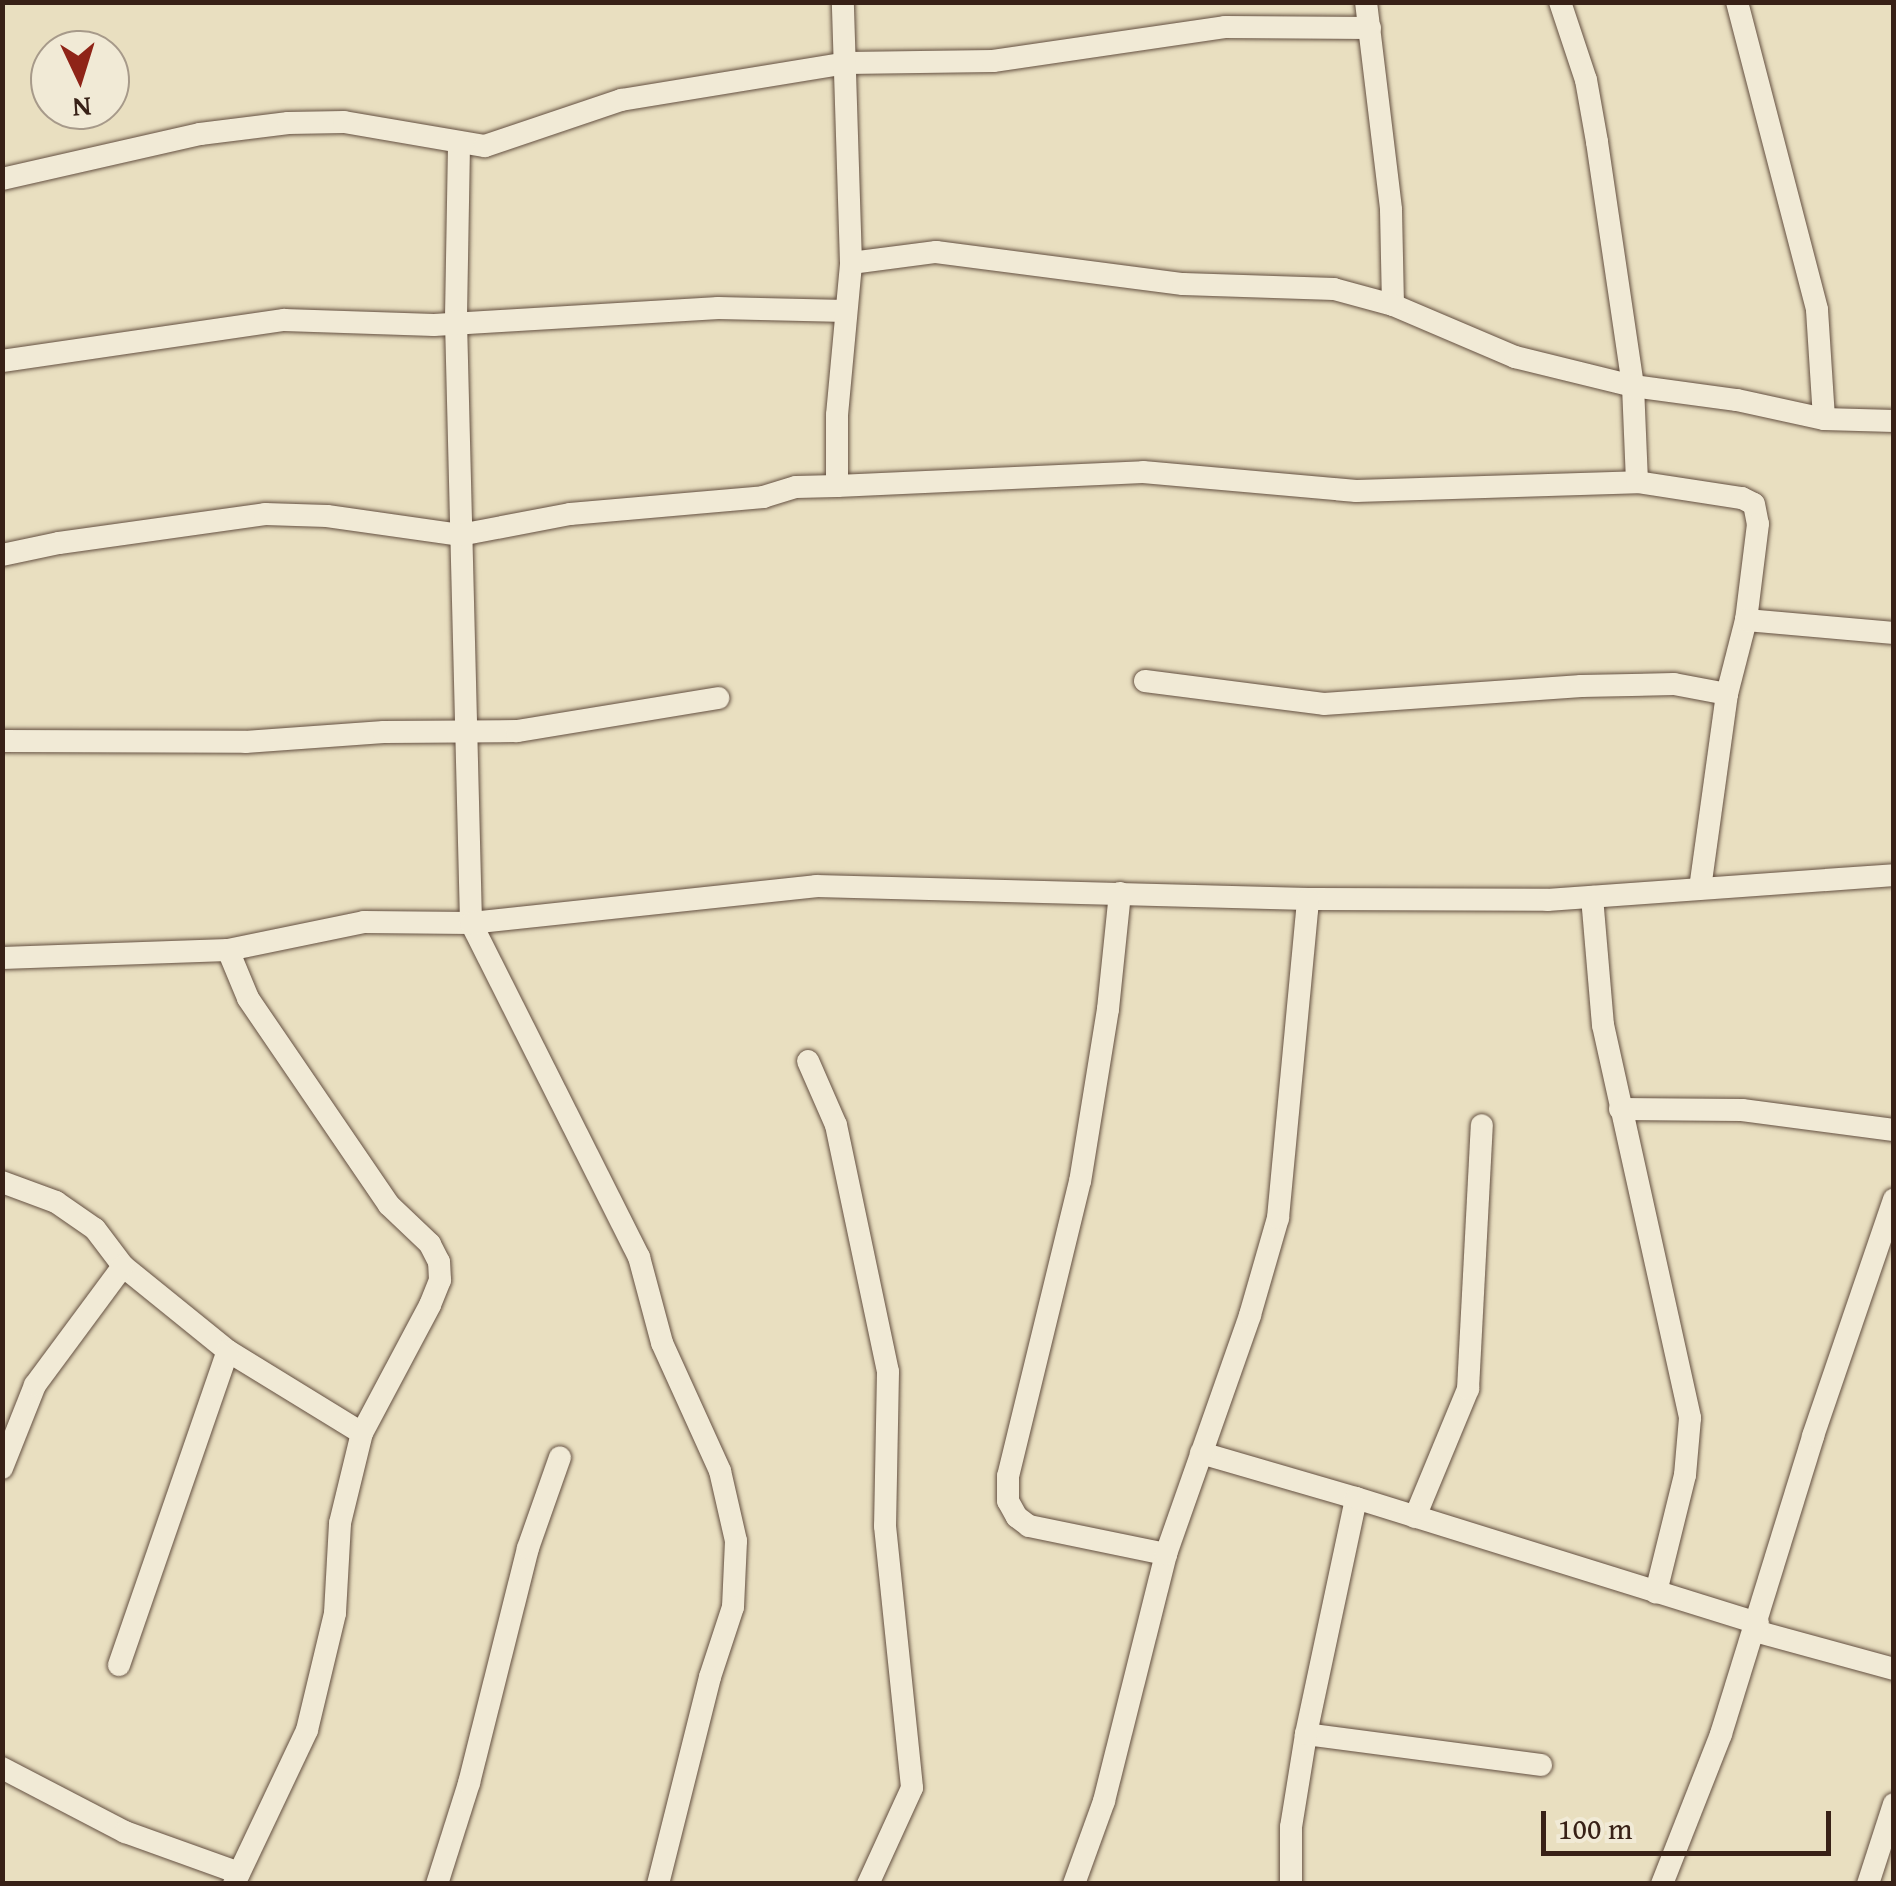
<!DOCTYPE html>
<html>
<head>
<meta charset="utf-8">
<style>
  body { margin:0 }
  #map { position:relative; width:1896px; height:1886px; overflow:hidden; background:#e9dfc0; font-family:"Gentium Book Plus",serif }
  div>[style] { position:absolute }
  .roads { filter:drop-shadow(0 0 2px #645041) drop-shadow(0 0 2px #645041) }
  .street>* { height:22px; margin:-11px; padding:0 11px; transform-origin:11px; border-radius:11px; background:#f1ead6 }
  span { translate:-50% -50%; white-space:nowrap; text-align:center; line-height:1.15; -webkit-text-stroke:9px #f1ead6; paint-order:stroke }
  .frame { position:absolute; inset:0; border:5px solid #382117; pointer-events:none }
  .north { position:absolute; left:30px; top:30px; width:100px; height:100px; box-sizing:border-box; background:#f1ead6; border:2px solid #a79a8a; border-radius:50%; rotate:176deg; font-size:28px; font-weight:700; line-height:40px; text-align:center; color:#382117 }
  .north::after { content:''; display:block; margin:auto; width:35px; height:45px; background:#8f2418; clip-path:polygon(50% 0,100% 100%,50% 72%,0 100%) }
  .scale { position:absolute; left:1541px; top:1811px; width:290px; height:45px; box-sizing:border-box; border:5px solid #382117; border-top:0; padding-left:12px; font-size:30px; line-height:35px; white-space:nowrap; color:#382117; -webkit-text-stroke:8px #f1ead6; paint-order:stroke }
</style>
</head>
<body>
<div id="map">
  <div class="roads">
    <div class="street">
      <i style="left:1366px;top:2px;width:209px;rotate:83.1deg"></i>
      <i style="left:1391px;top:210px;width:95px;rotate:88.8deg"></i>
      <i style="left:1560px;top:2px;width:82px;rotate:71.6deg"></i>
      <i style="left:1586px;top:80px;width:63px;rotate:79.9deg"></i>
      <i style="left:1597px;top:142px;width:247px;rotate:81.6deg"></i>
      <i style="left:1633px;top:386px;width:96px;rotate:87.6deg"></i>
      <i style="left:1737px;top:2px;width:318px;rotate:75.4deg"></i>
      <i style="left:1817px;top:310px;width:109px;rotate:86.3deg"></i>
      <i style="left:459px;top:145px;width:176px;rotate:91deg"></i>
      <i style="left:456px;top:321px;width:602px;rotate:88.57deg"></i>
      <i style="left:471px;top:923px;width:374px;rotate:63.3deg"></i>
      <i style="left:639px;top:1257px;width:89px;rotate:75deg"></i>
      <i style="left:662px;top:1343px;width:141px;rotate:65.6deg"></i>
      <i style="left:720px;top:1471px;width:72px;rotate:77.1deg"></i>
      <i style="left:736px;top:1541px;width:66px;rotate:92.6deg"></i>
      <i style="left:733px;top:1607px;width:74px;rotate:108.2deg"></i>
      <i style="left:710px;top:1677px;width:213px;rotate:104.1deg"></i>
      <i style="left:2px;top:179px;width:203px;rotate:-12.8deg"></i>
      <i style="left:200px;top:134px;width:89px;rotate:-7.1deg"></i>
      <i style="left:288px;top:123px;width:56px;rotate:-1deg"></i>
      <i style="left:344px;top:122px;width:143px;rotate:9.7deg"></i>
      <i style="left:485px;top:146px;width:144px;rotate:-18.7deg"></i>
      <i style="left:621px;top:100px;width:229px;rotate:-9.3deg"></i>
      <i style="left:847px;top:63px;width:146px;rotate:-0.8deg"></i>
      <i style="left:993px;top:61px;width:234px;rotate:-8.3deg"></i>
      <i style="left:1225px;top:27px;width:145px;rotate:0.4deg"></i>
      <i style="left:851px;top:263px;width:86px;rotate:-7.4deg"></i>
      <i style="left:936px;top:252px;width:249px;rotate:7.4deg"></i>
      <i style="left:1183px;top:284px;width:151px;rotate:1.9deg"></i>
      <i style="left:1334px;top:289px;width:61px;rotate:15.2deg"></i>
      <i style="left:1393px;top:305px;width:133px;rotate:23.1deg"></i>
      <i style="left:1515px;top:357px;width:122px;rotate:13.8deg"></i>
      <i style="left:1633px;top:386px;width:105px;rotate:7.7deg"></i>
      <i style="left:1737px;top:400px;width:89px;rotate:12.3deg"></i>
      <i style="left:1824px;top:419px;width:70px;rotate:1.6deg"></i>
      <i style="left:2px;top:361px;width:285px;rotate:-8.3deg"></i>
      <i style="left:284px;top:320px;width:150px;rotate:1.9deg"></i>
      <i style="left:434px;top:325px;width:285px;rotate:-3.4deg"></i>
      <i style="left:718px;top:308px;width:128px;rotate:1.3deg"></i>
      <i style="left:837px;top:486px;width:306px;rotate:-2.6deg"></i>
      <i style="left:1143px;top:472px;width:214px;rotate:5.1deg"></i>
      <i style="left:1356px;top:491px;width:281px;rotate:-1.8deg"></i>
      <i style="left:1637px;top:482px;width:106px;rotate:8.7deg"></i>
      <i style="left:1742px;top:498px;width:13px;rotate:27deg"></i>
      <i style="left:1754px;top:504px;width:20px;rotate:79deg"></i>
      <i style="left:1758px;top:524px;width:97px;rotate:97.1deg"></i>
      <i style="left:1746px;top:620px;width:76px;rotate:104.4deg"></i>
      <i style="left:1727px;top:694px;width:196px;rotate:97.9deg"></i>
      <i style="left:2px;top:555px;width:58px;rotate:-11.9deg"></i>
      <i style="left:59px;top:543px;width:208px;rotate:-8deg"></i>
      <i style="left:265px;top:514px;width:62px;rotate:1.8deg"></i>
      <i style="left:327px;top:516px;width:134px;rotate:8.1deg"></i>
      <i style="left:460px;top:535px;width:112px;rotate:-10.8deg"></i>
      <i style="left:570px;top:514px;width:194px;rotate:-5deg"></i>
      <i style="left:763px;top:497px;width:34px;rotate:-17deg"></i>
      <i style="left:796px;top:487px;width:41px;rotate:-1.4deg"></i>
      <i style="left:837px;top:486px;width:71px;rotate:-90deg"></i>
      <i style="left:837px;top:415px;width:153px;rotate:-84.7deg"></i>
      <i style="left:851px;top:263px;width:261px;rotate:-91.8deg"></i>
      <i style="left:1746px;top:620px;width:149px;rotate:5deg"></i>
      <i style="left:1145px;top:681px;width:180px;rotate:7.3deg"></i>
      <i style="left:1324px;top:704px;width:258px;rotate:-4deg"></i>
      <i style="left:1581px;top:686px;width:93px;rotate:-1.2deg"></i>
      <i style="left:1674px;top:684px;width:54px;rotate:10.7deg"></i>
      <i style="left:2px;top:741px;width:243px;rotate:0.2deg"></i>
      <i style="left:245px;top:742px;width:139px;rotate:-4.1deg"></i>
      <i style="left:384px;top:732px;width:133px;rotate:-0.4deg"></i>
      <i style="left:517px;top:731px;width:204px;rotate:-9.3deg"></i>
      <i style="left:1120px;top:893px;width:117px;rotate:95.9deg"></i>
      <i style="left:1108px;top:1009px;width:174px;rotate:99.2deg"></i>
      <i style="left:1080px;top:1181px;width:304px;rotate:103.7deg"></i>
      <i style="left:1008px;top:1476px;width:25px;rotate:90deg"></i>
      <i style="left:1008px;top:1501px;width:18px;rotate:61deg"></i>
      <i style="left:1017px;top:1517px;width:15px;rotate:37deg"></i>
      <i style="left:1029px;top:1526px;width:140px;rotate:11.6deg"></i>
      <i style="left:1592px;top:897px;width:128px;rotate:85.1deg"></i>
      <i style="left:1603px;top:1025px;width:403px;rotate:77.5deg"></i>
      <i style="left:1690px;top:1418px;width:57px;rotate:95deg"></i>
      <i style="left:1685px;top:1475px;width:121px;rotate:103.9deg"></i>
      <i style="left:2px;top:958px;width:226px;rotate:-2deg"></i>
      <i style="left:228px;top:950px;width:139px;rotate:-11.6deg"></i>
      <i style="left:364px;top:922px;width:107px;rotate:0.5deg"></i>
      <i style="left:471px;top:923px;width:347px;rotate:-6.1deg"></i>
      <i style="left:816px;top:886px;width:492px;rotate:1.5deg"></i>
      <i style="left:1308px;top:899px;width:239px;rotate:0.2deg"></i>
      <i style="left:1547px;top:900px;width:348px;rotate:-4.1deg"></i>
      <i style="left:808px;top:1061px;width:70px;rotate:66.4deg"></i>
      <i style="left:836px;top:1125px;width:252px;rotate:78.1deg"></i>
      <i style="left:888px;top:1372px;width:154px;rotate:91.1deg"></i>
      <i style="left:885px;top:1526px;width:263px;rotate:84.1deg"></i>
      <i style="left:912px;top:1788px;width:106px;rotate:114.6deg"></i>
      <i style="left:1620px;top:1109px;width:122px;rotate:0.5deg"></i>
      <i style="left:1742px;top:1110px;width:153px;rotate:7.5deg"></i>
      <i style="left:2px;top:1182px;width:58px;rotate:20.3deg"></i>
      <i style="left:56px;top:1202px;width:47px;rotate:34.7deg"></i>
      <i style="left:95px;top:1229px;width:46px;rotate:52.9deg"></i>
      <i style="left:123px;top:1266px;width:135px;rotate:39deg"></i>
      <i style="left:228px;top:1351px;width:157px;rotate:31.5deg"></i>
      <i style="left:362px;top:1433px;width:145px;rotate:-62deg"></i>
      <i style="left:430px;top:1305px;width:27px;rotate:-68deg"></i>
      <i style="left:440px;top:1280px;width:18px;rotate:-93deg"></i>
      <i style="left:439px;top:1262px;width:20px;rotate:-117deg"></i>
      <i style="left:430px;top:1244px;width:57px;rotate:-136.4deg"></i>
      <i style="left:389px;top:1205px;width:250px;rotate:-124.3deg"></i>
      <i style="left:248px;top:998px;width:52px;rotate:-112.6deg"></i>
      <i style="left:1201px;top:1453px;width:161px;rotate:16.2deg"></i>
      <i style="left:2px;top:1468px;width:89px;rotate:-68.3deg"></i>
      <i style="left:35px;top:1385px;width:148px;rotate:-53.5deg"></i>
      <i style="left:1415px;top:1517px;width:139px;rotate:-67.5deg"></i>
      <i style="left:1468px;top:1389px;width:264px;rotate:-87deg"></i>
      <i style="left:1755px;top:1631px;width:144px;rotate:15.3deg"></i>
      <i style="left:119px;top:1665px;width:332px;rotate:-70.9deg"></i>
      <i style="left:1306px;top:1734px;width:237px;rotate:7.5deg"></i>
      <i style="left:2px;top:1768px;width:139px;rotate:27.5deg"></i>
      <i style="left:125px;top:1832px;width:121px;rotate:19.8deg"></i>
      <i style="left:234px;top:1884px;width:170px;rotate:-64.6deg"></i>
      <i style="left:307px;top:1730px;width:120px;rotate:-76.5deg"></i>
      <i style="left:335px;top:1613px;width:90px;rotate:-86.8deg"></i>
      <i style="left:340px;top:1523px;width:93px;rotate:-76.3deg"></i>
      <i style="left:437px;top:1884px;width:106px;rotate:-72.4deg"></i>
      <i style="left:469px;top:1783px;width:242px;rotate:-75.9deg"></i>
      <i style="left:528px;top:1548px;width:96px;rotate:-70.6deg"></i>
      <i style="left:1074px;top:1884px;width:88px;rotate:-70.1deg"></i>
      <i style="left:1104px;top:1801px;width:255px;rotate:-75.9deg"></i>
      <i style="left:1166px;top:1554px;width:253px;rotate:-70.6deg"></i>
      <i style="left:1250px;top:1315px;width:101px;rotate:-73.9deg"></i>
      <i style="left:1278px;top:1218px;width:320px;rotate:-84.6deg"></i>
      <i style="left:1291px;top:1884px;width:57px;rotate:-90deg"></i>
      <i style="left:1291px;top:1827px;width:94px;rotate:-80.8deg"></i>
      <i style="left:1306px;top:1734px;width:241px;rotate:-78deg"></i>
      <i style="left:1356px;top:1498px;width:421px;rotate:17.3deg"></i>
      <i style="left:1662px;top:1884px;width:161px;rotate:-68.5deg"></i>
      <i style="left:1721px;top:1734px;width:312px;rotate:-72.8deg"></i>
      <i style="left:1813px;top:1436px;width:250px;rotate:-71.1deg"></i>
      <i style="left:1868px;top:1884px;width:84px;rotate:-72deg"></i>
    </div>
  </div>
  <div class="frame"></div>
  <div class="north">N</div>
  <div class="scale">100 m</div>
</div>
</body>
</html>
